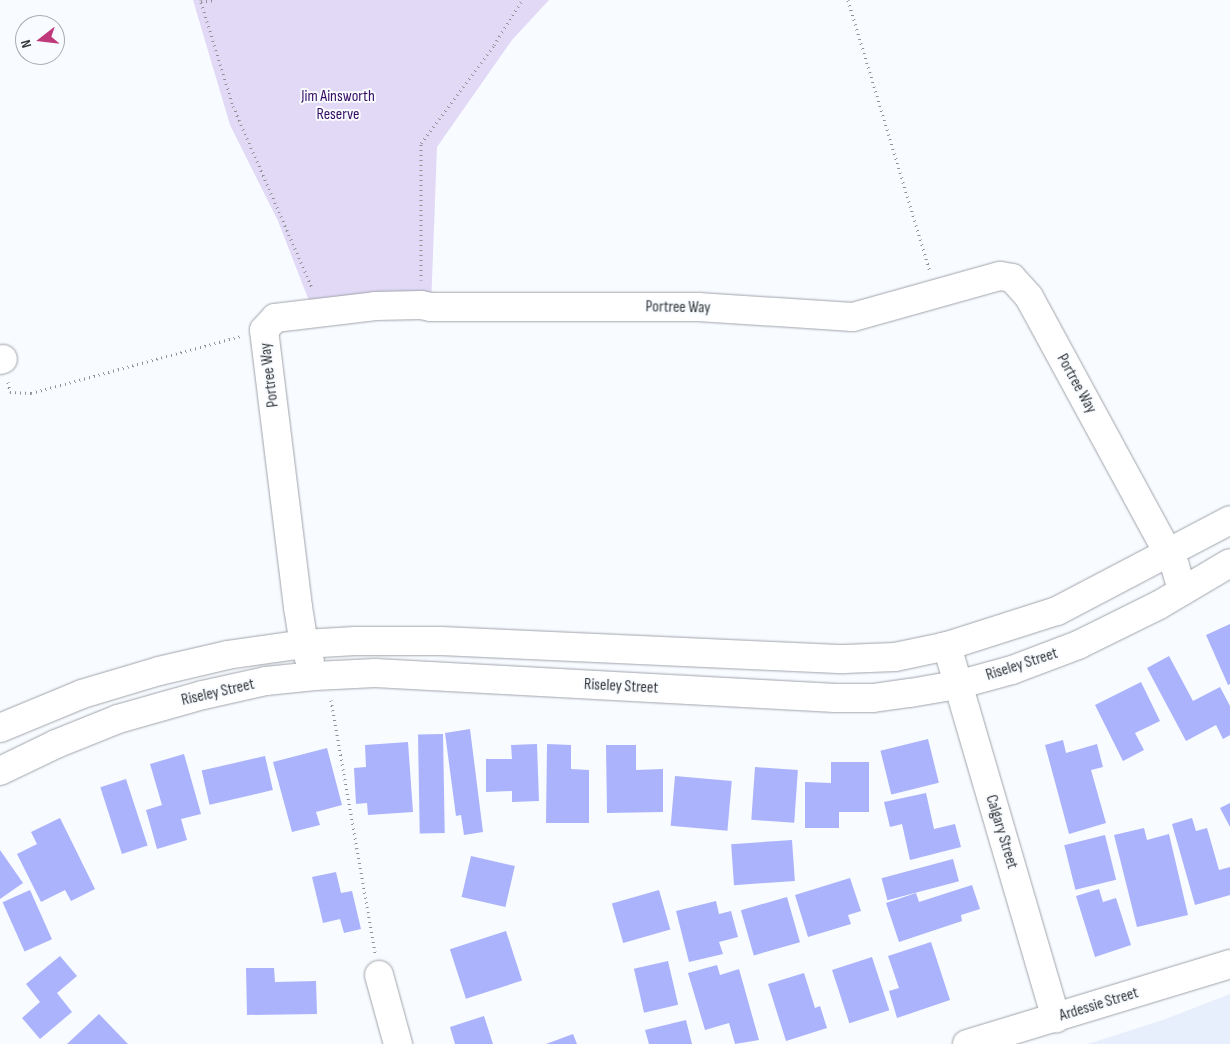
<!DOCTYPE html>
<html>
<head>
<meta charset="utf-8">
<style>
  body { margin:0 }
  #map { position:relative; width:1230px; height:1044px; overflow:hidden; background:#f8fbff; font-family:"Sofia Sans Condensed",sans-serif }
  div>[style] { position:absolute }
  .built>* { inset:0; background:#e7effd }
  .green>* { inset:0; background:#e1d9f6 }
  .building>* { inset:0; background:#abb3fc; transform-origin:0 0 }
  .path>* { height:3px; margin-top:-1.5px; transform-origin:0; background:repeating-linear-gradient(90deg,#909396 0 1px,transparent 0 5px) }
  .roads { filter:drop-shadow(0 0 1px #a0a4ab) drop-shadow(0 0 1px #a0a4ab) }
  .minor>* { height:28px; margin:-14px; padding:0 14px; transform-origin:14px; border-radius:14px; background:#fff }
  .highway>* { height:28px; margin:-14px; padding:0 14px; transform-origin:14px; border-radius:14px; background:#fff }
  span { translate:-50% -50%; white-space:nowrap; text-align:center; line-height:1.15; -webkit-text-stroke:4px #f8fbff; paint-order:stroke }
  .park-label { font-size:16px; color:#350e63 }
  .street-label { font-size:16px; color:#36383a }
  .north { position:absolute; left:15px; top:15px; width:50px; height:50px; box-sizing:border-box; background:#f8fbff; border:1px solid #aaadb0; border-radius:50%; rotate:254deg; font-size:14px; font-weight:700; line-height:20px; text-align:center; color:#36383a }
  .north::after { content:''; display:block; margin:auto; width:18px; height:22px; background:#bf397b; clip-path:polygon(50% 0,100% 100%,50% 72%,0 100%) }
</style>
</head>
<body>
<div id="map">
  <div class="built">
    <i style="clip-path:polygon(1230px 994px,1230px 1044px,1088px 1044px,1163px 1020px)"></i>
  </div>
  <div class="green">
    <i style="clip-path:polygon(193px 0,549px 0,512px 40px,437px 147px,431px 307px,311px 306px,278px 221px,230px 125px)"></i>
  </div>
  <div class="building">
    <i style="clip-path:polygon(1230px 624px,1230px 684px,1228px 685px,1206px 635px)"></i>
    <i style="clip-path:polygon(1169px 656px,1193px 701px,1220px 687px,1230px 706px,1230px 735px,1223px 739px,1216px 725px,1186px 741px,1147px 668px)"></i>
    <i style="clip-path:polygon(1141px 682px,1160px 721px,1135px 733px,1144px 750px,1123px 761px,1095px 705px)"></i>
    <i style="clip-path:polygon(470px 729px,483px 832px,464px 835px,461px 815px,456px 816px,445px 733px)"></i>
    <i style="left:443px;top:734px;width:99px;height:25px;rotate:89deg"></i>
    <i style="left:928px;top:739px;width:45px;height:49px;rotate:76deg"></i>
    <i style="clip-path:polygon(1063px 740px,1066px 753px,1097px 744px,1103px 767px,1091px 770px,1106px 823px,1069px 834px,1045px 745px)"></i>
    <i style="clip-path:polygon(408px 742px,413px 812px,368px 815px,367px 803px,356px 804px,354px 768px,366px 767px,365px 745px)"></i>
    <i style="clip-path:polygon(537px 744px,539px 801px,512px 802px,512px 791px,486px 792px,486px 759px,512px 759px,511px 745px)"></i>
    <i style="clip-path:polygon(547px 744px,571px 745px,571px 769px,589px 770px,589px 823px,546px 823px)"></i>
    <i style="clip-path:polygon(606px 745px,636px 745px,636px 770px,663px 769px,663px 812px,607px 813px)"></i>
    <i style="clip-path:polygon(327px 748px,342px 805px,316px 812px,320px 825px,292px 832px,273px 762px)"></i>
    <i style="clip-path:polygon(184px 754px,201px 814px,181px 819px,187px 840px,157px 849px,146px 810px,162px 805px,150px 764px)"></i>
    <i style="left:265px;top:756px;width:35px;height:65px;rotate:77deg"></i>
    <i style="clip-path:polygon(831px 762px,869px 762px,869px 812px,839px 812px,839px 828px,805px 828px,805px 782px,831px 783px)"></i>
    <i style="left:755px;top:767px;width:43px;height:53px;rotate:4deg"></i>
    <i style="left:675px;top:776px;width:57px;height:50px;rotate:5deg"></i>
    <i style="left:126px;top:779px;width:70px;height:27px;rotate:72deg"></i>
    <i style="clip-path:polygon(926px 793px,934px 829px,955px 824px,961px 847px,910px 860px,902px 824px,890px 827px,884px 802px)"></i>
    <i style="clip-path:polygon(1230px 803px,1230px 827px,1220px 808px)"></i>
    <i style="clip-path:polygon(60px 818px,95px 889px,71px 901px,65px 890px,41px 902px,17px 854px,37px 844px,31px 832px)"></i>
    <i style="clip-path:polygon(1192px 818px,1196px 831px,1207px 828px,1219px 870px,1230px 867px,1230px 895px,1195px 905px,1172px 824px)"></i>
    <i style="clip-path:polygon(1144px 828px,1147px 840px,1169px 834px,1188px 915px,1137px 927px,1114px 835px)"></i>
    <i style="left:1105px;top:835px;width:46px;height:42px;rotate:76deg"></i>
    <i style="left:792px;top:840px;width:41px;height:61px;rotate:86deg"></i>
    <i style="clip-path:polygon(0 850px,23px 883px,0 899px)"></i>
    <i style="left:471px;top:856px;width:45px;height:42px;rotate:13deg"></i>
    <i style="left:953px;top:859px;width:23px;height:74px;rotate:75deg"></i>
    <i style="clip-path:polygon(336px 872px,341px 893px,352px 891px,361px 929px,344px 933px,340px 919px,323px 923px,312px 877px)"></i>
    <i style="clip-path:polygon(850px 878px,861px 911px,848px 915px,851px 924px,808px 937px,795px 895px)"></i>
    <i style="clip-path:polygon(972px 885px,980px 909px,961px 915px,962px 921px,899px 942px,886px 903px,916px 893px,919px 902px)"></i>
    <i style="clip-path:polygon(1099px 889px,1103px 902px,1116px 898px,1131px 945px,1095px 957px,1076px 896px)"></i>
    <i style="left:30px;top:890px;width:54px;height:30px;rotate:66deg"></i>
    <i style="left:659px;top:890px;width:41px;height:49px;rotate:74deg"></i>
    <i style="left:787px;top:897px;width:47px;height:48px;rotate:74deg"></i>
    <i style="clip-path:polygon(716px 901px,719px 914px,731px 911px,738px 937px,719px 942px,723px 954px,689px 962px,676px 911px)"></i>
    <i style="left:506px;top:931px;width:52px;height:59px;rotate:72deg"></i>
    <i style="clip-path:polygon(931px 942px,950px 1000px,897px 1018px,889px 991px,899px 988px,888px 956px)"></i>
    <i style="clip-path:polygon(60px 956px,77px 976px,57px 993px,72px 1012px,40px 1039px,22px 1018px,40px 1002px,26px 984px)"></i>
    <i style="left:872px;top:957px;width:56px;height:42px;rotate:72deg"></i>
    <i style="left:668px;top:961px;width:45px;height:35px;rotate:77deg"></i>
    <i style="clip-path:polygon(717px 965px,720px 975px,739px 969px,759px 1040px,735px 1044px,729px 1023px,705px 1030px,688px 973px)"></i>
    <i style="clip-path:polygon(246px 968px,274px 968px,275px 982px,316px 981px,317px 1014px,247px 1015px)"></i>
    <i style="clip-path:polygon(804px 973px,815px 1008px,820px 1006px,827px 1028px,786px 1041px,768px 984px)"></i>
    <i style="clip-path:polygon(99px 1014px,128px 1044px,67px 1044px)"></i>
    <i style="clip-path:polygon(484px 1016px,493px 1044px,455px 1044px,450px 1027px)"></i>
    <i style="clip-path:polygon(686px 1020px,692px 1044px,649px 1044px,645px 1030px)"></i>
    <i style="clip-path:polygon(573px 1034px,577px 1044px,546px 1044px)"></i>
  </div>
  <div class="path">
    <i style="left:201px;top:0;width:2px;rotate:90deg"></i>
    <i style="left:201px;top:2px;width:13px;rotate:-9deg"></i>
    <i style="left:848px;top:0;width:283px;rotate:73.2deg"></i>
    <i style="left:201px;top:2px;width:109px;rotate:72.9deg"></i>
    <i style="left:233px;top:106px;width:198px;rotate:66.5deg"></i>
    <i style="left:421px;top:280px;width:137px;rotate:-90deg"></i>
    <i style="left:421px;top:143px;width:122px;rotate:-53.3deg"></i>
    <i style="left:494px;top:45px;width:53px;rotate:-58.1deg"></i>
    <i style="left:8px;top:382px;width:10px;rotate:79deg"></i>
    <i style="left:10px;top:392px;width:21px;rotate:3deg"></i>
    <i style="left:31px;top:393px;width:218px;rotate:-15.2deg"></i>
    <i style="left:331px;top:700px;width:257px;rotate:80.1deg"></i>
  </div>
  <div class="roads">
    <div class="minor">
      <i style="left:0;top:360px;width:3px;rotate:-18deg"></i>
      <i style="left:298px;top:607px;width:279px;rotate:-97deg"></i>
      <i style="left:264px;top:330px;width:16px;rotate:-47deg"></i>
      <i style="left:275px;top:318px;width:101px;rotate:-6.8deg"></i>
      <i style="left:375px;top:306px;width:46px;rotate:-1.2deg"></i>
      <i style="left:421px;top:305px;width:10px;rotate:11deg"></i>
      <i style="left:431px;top:307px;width:267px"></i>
      <i style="left:698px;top:307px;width:155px;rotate:3.7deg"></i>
      <i style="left:853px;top:317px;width:153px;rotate:-15.6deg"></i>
      <i style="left:1000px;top:276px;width:12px;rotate:9deg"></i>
      <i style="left:1012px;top:278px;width:25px;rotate:48deg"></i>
      <i style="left:1029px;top:297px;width:306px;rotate:61.5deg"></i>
      <i style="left:1175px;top:566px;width:26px;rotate:74deg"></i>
      <i style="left:947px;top:646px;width:388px;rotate:73.7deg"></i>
      <i style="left:379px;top:975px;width:72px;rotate:74.6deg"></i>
      <i style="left:967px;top:1044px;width:275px;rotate:-16.9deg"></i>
    </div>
    <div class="highway">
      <i style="left:298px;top:607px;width:37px;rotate:81deg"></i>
      <i style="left:304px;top:644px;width:18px;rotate:71deg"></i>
      <i style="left:0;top:728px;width:89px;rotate:-22.5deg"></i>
      <i style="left:82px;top:694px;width:80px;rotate:-16.6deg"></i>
      <i style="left:159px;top:671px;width:70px;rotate:-13.2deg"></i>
      <i style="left:227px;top:655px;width:78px;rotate:-8.1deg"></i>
      <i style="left:304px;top:644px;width:51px;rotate:-3.4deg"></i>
      <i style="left:355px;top:641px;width:86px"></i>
      <i style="left:441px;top:641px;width:403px;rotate:2.6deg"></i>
      <i style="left:844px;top:659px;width:51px;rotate:-2.2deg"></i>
      <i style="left:895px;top:657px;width:53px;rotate:-11.9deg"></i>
      <i style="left:947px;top:646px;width:115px;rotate:-17.7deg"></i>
      <i style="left:1057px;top:611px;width:195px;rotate:-27.7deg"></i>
      <i style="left:0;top:771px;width:62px;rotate:-25.7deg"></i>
      <i style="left:56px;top:744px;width:67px;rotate:-22deg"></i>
      <i style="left:118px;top:719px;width:88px;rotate:-15.8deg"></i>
      <i style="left:203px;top:695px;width:65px;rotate:-12.5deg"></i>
      <i style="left:266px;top:681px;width:49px;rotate:-5.8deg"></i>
      <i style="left:315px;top:676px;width:60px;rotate:-2.9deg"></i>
      <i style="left:375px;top:673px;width:461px;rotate:3.1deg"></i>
      <i style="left:835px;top:698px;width:38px"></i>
      <i style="left:873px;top:698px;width:37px;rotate:-8deg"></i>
      <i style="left:910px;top:693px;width:48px;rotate:-9.7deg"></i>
      <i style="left:957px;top:685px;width:57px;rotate:-15.3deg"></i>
      <i style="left:1012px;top:670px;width:71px;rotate:-20.7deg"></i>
      <i style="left:1078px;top:645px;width:90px;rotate:-26.3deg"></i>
      <i style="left:1159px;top:605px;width:82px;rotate:-30.6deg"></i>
    </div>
  </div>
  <div class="park-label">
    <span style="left:338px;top:106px">Jim Ainsworth<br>Reserve</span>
  </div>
  <div class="street-label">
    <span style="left:678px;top:308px;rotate:1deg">Portree Way</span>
    <span style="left:270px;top:375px;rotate:-97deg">Portree Way</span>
    <span style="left:1076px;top:384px;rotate:61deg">Portree Way</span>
    <span style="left:1022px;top:665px;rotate:-18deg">Riseley Street</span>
    <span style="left:621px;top:687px;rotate:3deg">Riseley Street</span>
    <span style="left:218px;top:693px;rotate:-13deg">Riseley Street</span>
    <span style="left:1001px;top:832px;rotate:73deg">Calgary Street</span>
    <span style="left:1099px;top:1005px;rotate:-17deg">Ardessie Street</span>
  </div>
  <div class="north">N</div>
</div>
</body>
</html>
